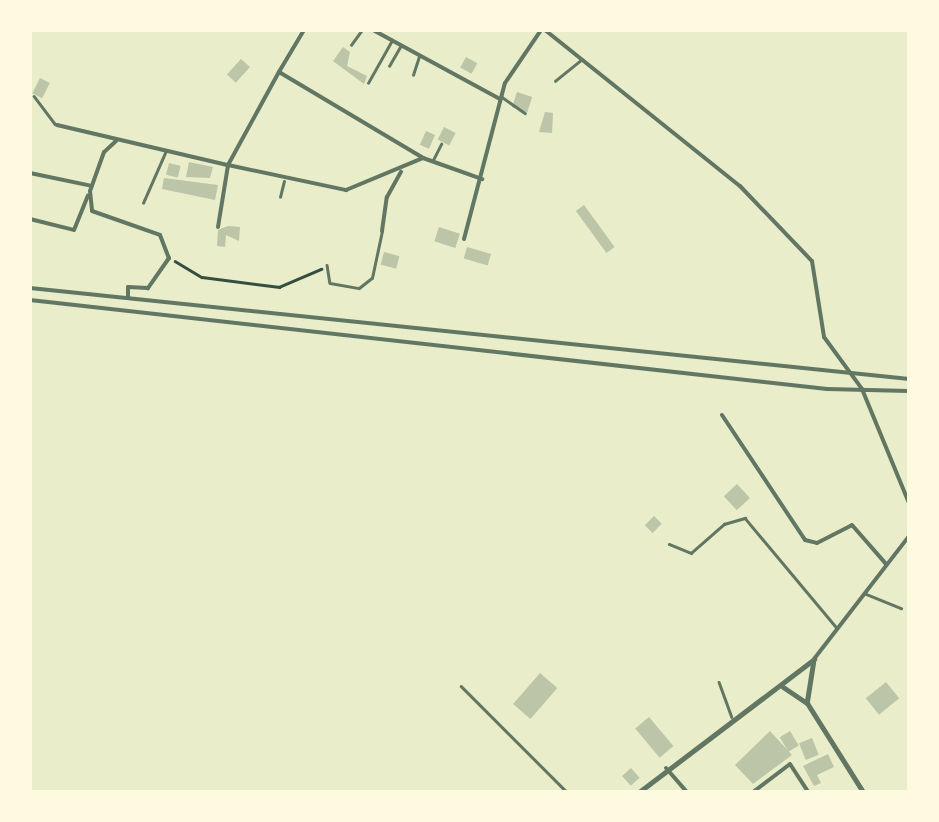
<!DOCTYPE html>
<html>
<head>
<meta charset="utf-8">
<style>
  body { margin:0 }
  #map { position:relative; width:939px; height:822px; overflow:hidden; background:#e9edc9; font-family:"Open Sans",sans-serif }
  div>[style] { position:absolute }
  .building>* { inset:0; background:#bcc5a7; transform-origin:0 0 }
  .path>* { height:2.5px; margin:-1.25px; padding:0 1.25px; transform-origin:1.25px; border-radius:1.25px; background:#344e41 }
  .service>* { height:2.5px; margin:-1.25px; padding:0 1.25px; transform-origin:1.25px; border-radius:1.25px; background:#617663 }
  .minor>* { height:4px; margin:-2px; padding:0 2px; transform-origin:2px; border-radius:2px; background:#617663 }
  .tertiary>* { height:5px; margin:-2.5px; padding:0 2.5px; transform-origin:2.5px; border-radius:2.5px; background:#617663 }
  span { translate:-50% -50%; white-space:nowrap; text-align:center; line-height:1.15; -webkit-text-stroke:8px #fefae0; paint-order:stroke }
  .frame { position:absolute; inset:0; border:32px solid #fefae0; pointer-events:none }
</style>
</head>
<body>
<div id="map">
  <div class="building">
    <i style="clip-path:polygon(343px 47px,350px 52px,347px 66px,367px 76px,364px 84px,333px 61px)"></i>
    <i style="left:466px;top:57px;width:13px;height:12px;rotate:29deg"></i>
    <i style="left:241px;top:59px;width:12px;height:21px;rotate:42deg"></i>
    <i style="left:40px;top:78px;width:11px;height:17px;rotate:27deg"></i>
    <i style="left:517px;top:92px;width:16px;height:16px;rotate:18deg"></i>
    <i style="clip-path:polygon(545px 112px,553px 113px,552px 133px,539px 132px)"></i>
    <i style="left:444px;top:127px;width:13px;height:14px;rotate:27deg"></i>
    <i style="left:426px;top:131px;width:10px;height:15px;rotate:24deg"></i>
    <i style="clip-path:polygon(189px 162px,213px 167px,210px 178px,186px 177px)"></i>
    <i style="left:169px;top:163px;width:12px;height:12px;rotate:14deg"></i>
    <i style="clip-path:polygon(164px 178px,218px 185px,215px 200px,162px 189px)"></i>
    <i style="left:584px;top:205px;width:52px;height:10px;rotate:54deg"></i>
    <i style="clip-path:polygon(228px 226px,240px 227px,239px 241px,226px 235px,225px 247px,217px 246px,218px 230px)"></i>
    <i style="left:439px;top:227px;width:22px;height:15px;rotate:18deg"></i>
    <i style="left:467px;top:247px;width:25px;height:12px;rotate:16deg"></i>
    <i style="left:384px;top:252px;width:16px;height:13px;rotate:15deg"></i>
    <i style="left:737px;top:484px;width:19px;height:18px;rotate:47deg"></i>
    <i style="left:654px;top:516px;width:11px;height:13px;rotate:45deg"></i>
    <i style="left:540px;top:673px;width:23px;height:41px;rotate:41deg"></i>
    <i style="left:886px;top:682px;width:21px;height:26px;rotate:51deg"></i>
    <i style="left:649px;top:717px;width:38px;height:18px;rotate:50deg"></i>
    <i style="clip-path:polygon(770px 731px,792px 755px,753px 784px,735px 765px)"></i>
    <i style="left:790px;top:731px;width:17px;height:12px;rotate:59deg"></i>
    <i style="left:812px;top:738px;width:18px;height:14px;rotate:68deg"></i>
    <i style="clip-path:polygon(828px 754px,834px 767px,817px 775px,821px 783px,814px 786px,803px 766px)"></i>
    <i style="left:631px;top:768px;width:13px;height:12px;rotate:48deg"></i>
  </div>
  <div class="path">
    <i style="left:175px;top:261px;width:31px;rotate:31deg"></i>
    <i style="left:202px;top:277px;width:78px;rotate:7.4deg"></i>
    <i style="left:279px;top:287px;width:46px;rotate:-23.2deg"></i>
  </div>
  <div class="service">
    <i style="left:351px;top:45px;width:19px;rotate:-54deg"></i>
    <i style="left:389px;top:66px;width:22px;rotate:-60deg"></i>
    <i style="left:413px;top:75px;width:19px;rotate:-72deg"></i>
    <i style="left:555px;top:81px;width:33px;rotate:-39deg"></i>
    <i style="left:368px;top:83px;width:47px;rotate:-60.7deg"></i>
    <i style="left:34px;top:96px;width:35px;rotate:53deg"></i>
    <i style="left:502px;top:97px;width:28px;rotate:35deg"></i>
    <i style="left:433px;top:160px;width:18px;rotate:-63deg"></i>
    <i style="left:280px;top:197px;width:16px;rotate:-76deg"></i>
    <i style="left:143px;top:203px;width:55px;rotate:-66.3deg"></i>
    <i style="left:327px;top:265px;width:18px;rotate:81deg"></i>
    <i style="left:330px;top:283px;width:29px;rotate:10deg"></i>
    <i style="left:359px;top:288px;width:16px;rotate:-38deg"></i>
    <i style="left:372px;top:278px;width:48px;rotate:-78deg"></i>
    <i style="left:669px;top:544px;width:24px;rotate:22deg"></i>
    <i style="left:691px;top:553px;width:44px;rotate:-41.3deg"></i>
    <i style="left:724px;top:524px;width:22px;rotate:-16deg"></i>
    <i style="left:745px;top:518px;width:143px;rotate:50.1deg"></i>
    <i style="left:866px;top:594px;width:38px;rotate:22deg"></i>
    <i style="left:719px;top:682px;width:37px;rotate:70deg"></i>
    <i style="left:461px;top:686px;width:150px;rotate:45deg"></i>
  </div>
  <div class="minor">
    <i style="left:304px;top:30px;width:49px;rotate:120.8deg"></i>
    <i style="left:279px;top:72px;width:168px;rotate:30.8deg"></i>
    <i style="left:423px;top:158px;width:63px;rotate:19.6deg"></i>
    <i style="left:373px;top:30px;width:145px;rotate:28.5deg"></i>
    <i style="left:545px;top:30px;width:250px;rotate:38.7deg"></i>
    <i style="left:740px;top:186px;width:104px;rotate:46.2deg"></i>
    <i style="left:812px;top:261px;width:77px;rotate:81deg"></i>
    <i style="left:824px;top:337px;width:64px;rotate:53.8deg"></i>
    <i style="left:862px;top:389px;width:123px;rotate:67.6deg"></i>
    <i style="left:57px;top:125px;width:176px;rotate:13.2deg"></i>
    <i style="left:228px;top:165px;width:106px;rotate:-61.3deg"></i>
    <i style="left:116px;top:141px;width:16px;rotate:137deg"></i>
    <i style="left:104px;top:152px;width:41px;rotate:109.7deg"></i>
    <i style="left:90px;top:191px;width:20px;rotate:84deg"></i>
    <i style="left:92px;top:211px;width:72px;rotate:19.4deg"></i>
    <i style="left:160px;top:235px;width:25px;rotate:69deg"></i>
    <i style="left:169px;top:258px;width:37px;rotate:125deg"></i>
    <i style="left:148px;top:288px;width:20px;rotate:-177deg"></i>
    <i style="left:128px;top:287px;width:10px;rotate:90deg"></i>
    <i style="left:30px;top:173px;width:63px;rotate:11.8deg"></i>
    <i style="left:30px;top:219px;width:45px;rotate:14deg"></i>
    <i style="left:74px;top:230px;width:37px;rotate:-68deg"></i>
    <i style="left:218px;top:227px;width:63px;rotate:-80.8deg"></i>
    <i style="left:228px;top:165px;width:121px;rotate:12deg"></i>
    <i style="left:346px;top:190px;width:83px;rotate:-22.6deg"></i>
    <i style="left:382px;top:231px;width:34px;rotate:-82deg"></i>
    <i style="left:387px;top:197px;width:29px;rotate:-61deg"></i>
    <i style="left:464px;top:239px;width:161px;rotate:-75.3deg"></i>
    <i style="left:505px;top:83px;width:64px;rotate:-55.8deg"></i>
    <i style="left:30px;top:288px;width:884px;rotate:5.91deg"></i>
    <i style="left:30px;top:300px;width:802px;rotate:6.37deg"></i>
    <i style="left:827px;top:389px;width:82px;rotate:1.4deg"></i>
    <i style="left:722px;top:415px;width:150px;rotate:56.4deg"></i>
    <i style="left:805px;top:540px;width:12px;rotate:14deg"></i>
    <i style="left:817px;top:543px;width:39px;rotate:-27deg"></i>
    <i style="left:852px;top:525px;width:52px;rotate:48.9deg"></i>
    <i style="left:814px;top:659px;width:155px;rotate:-52.3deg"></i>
    <i style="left:666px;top:768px;width:32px;rotate:49deg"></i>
    <i style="left:753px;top:792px;width:46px;rotate:-37.1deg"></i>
    <i style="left:790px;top:764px;width:33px;rotate:57deg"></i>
  </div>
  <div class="tertiary">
    <i style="left:783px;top:687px;width:29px;rotate:34deg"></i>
    <i style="left:807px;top:703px;width:105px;rotate:57.8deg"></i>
    <i style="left:807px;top:701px;width:39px;rotate:-81deg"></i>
    <i style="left:639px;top:792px;width:220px;rotate:-37.2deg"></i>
  </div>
  <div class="frame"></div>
</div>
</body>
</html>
